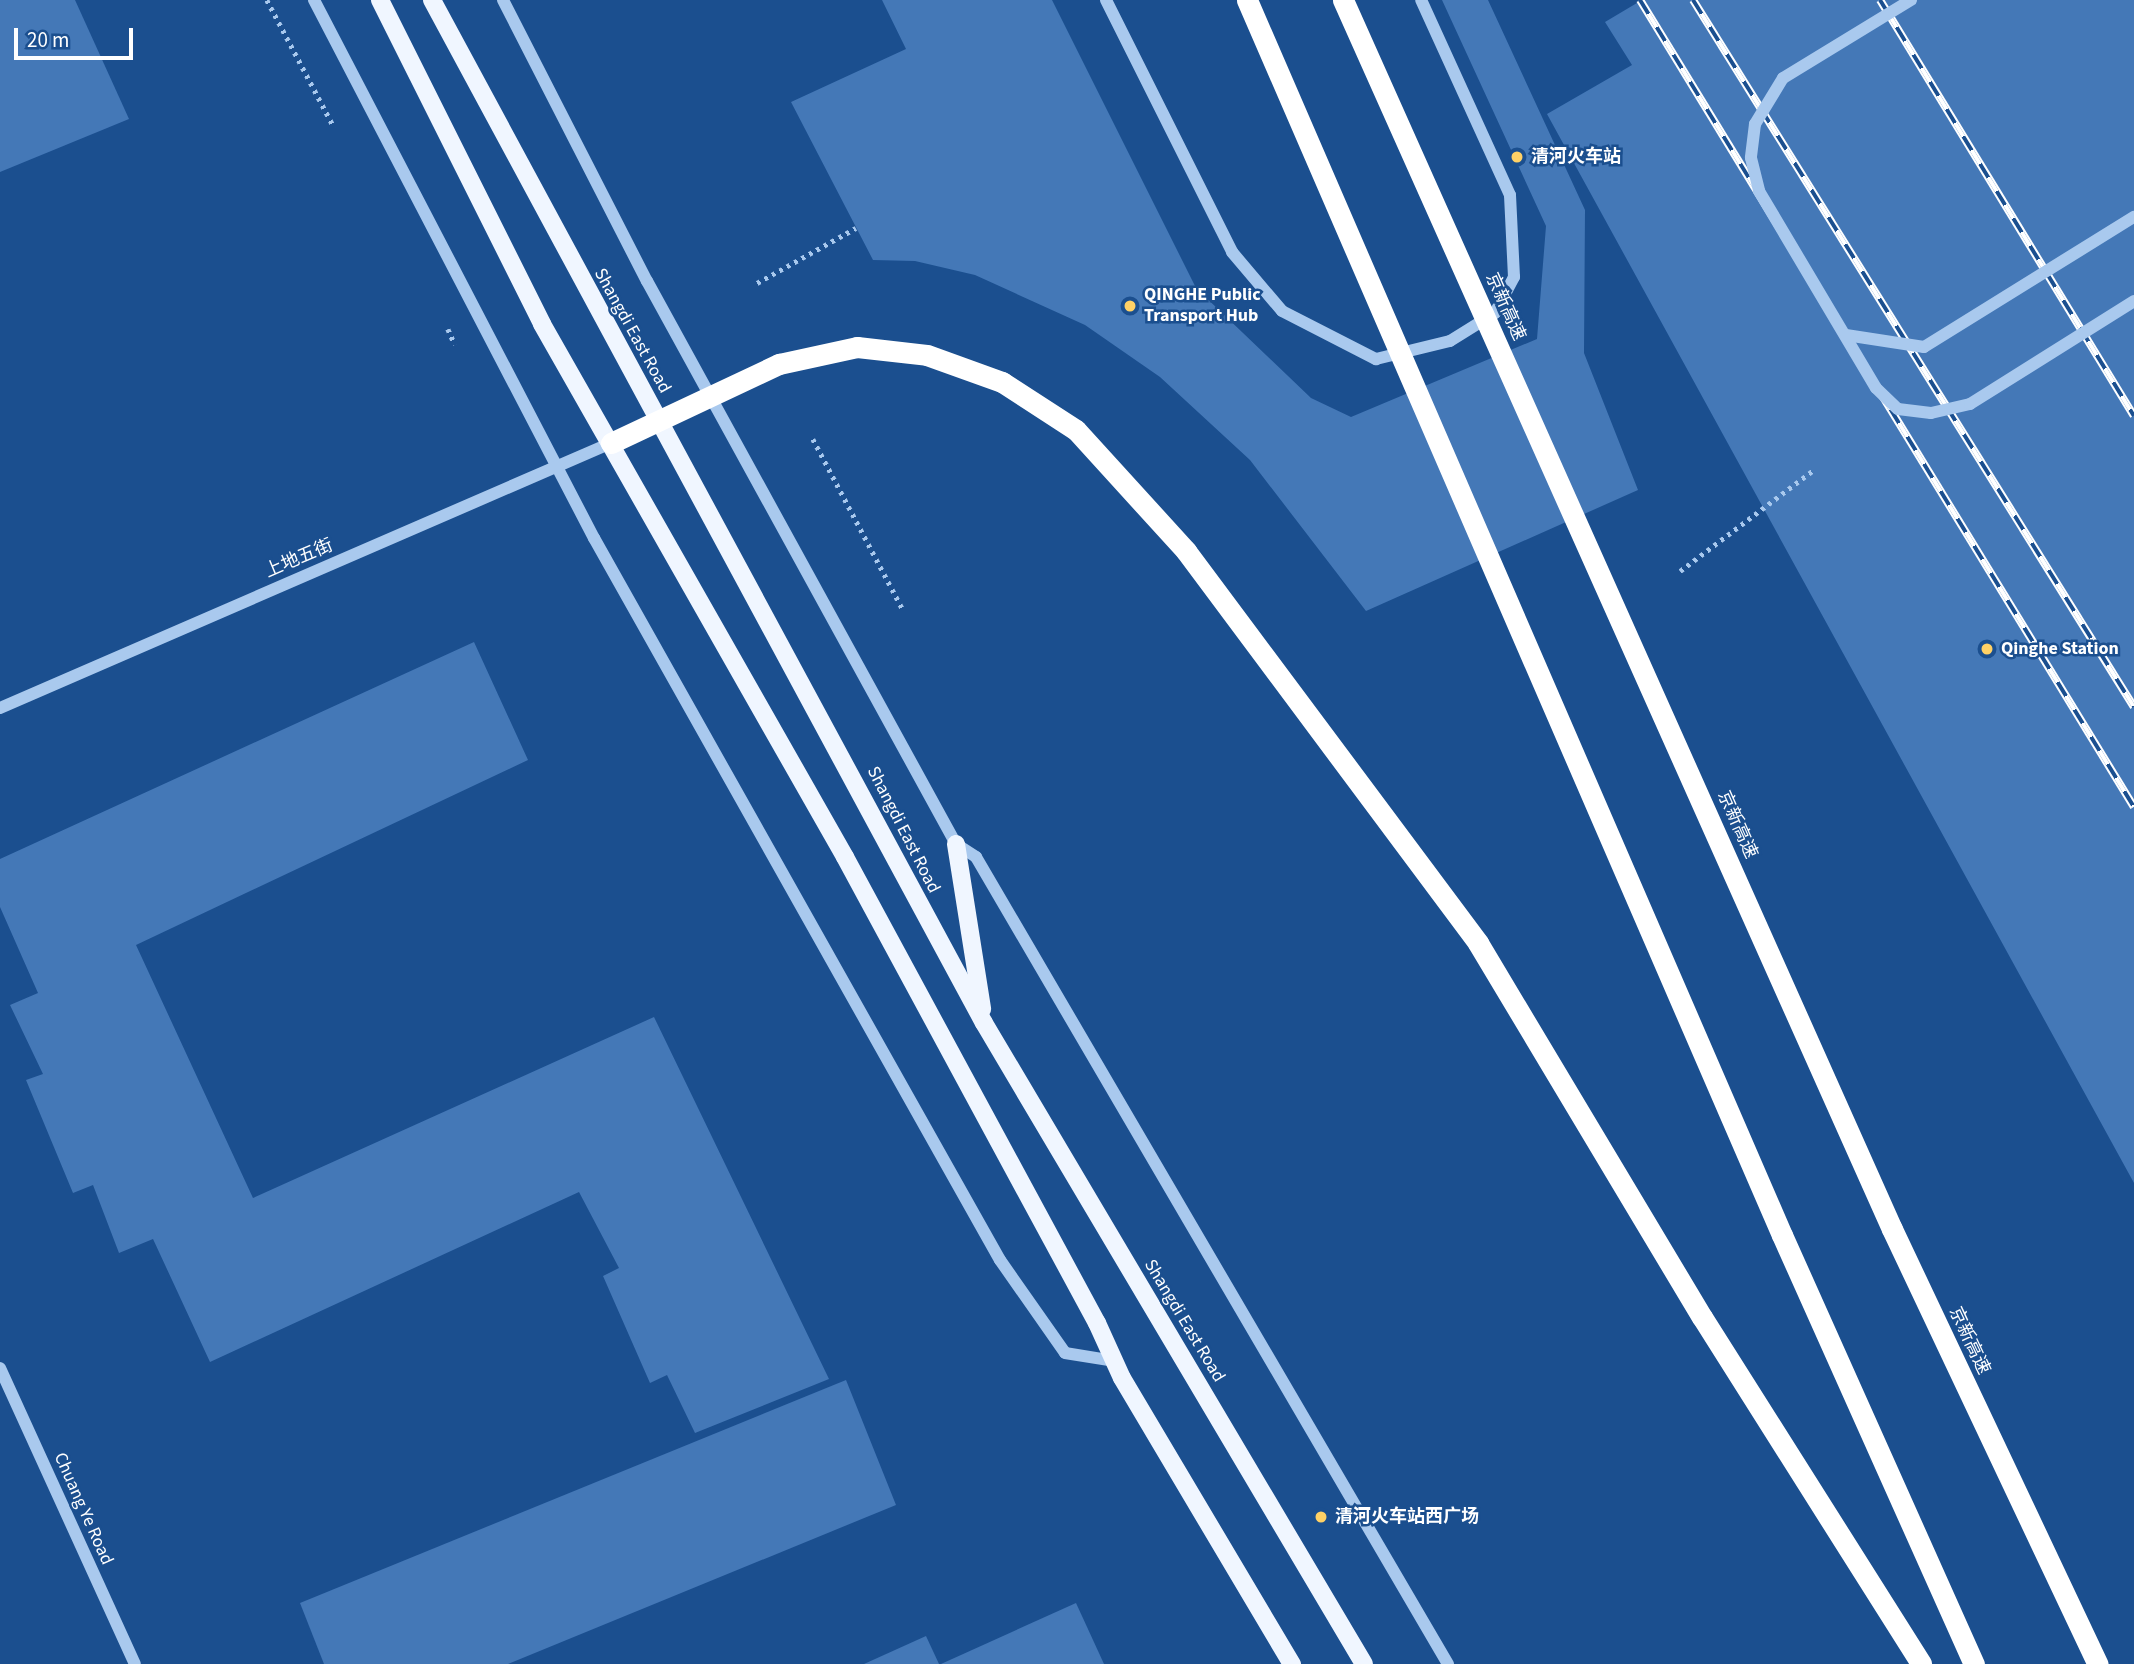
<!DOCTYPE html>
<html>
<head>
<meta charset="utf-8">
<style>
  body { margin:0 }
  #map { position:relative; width:2134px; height:1664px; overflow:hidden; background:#1b4f8f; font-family:"Source Sans 3","Noto Sans SC",sans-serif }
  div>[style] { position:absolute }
  .building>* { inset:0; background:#4478b7 }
  .path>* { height:4.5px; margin-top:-2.25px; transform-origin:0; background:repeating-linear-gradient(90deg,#a9c9ee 0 3.5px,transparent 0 8.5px) }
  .minor>* { height:12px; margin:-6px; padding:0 6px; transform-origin:6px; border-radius:6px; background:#a9c9ee }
  .major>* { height:18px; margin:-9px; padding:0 9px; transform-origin:9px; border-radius:9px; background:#f0f6ff }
  .highway>* { height:21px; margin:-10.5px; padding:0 10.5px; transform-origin:10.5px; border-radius:10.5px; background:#fff }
  .rail>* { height:8px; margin-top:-4px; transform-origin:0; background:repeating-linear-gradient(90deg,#1b4f8f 0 16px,#fff 0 32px); box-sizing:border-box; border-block:2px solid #fff }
  .minor-bridge>* { height:12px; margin:-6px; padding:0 6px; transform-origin:6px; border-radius:6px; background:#a9c9ee }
  .highway-bridge>* { height:21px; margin:-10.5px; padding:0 10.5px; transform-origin:10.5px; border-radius:10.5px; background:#fff }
  .dots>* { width:19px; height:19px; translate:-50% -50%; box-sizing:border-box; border:4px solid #1b4f8f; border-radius:50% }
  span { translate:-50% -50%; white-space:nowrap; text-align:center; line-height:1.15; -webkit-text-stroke:5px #1b4f8f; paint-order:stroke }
  .poi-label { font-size:18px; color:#fff; font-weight:700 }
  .left { translate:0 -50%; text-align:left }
  .street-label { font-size:18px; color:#fff }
  .scale { position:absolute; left:14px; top:28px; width:119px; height:32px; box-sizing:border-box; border:4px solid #fff; border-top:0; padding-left:9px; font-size:21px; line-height:24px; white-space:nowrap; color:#fff; -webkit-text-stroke:5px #1b4f8f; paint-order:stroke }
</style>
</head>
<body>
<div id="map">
  <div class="building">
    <i style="clip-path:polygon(0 0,75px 0,129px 119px,0 172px)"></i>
    <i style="clip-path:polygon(882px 0,1052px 0,1196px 288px,1311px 398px,1351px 417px,1537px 339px,1546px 226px,1442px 0,1488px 0,1585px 210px,1584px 353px,1638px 490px,1366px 611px,1250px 460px,1160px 377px,1085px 325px,975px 275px,915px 261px,873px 260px,791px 102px,906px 49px)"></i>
    <i style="clip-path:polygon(1642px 0,2134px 0,2134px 1183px,1547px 114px,1632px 65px,1605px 22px)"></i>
    <i style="clip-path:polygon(474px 642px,528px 760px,136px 945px,253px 1198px,654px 1017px,829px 1379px,695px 1433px,667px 1375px,650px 1383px,603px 1276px,619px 1268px,579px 1192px,210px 1362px,153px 1239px,119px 1253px,93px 1185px,73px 1193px,26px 1080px,43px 1074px,10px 1005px,38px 993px,0 907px,0 859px)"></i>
    <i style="clip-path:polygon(846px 1380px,896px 1505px,508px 1664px,324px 1664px,300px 1603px)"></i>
    <i style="clip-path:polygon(1076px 1603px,1104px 1664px,941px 1664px)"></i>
    <i style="clip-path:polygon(926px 1636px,939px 1664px,864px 1664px)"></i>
  </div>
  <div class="path">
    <i style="left:267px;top:0;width:144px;rotate:62.2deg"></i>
    <i style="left:757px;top:283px;width:113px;rotate:-29.1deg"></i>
    <i style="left:448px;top:329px;width:17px;rotate:66deg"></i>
    <i style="left:813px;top:439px;width:193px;rotate:62.2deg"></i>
    <i style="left:1680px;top:571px;width:169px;rotate:-37.1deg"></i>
  </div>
  <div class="minor">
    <i style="left:314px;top:0;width:607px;rotate:62.51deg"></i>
    <i style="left:594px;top:538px;width:828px;rotate:60.65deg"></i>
    <i style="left:1000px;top:1260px;width:113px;rotate:55deg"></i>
    <i style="left:1065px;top:1353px;width:51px;rotate:9.1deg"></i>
    <i style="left:503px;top:0;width:316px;rotate:62.9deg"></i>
    <i style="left:647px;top:281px;width:642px;rotate:61.24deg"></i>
    <i style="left:956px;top:844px;width:24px;rotate:33deg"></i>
    <i style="left:976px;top:857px;width:935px;rotate:59.68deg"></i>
    <i style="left:1106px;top:0;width:282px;rotate:63.4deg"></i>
    <i style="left:1232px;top:252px;width:77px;rotate:49.7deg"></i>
    <i style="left:1282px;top:311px;width:106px;rotate:27.1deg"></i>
    <i style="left:1376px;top:359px;width:76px;rotate:-13.7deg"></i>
    <i style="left:1450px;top:341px;width:53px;rotate:-31.9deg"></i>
    <i style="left:1495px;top:313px;width:41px;rotate:-62.2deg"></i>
    <i style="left:1514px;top:277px;width:82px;rotate:-92.8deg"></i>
    <i style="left:1510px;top:195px;width:214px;rotate:-114.5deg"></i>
    <i style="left:0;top:708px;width:666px;rotate:-23.45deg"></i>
    <i style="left:0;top:1368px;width:325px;rotate:65.5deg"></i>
  </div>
  <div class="major">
    <i style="left:380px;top:0;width:362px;rotate:63.4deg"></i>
    <i style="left:542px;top:324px;width:613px;rotate:60.38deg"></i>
    <i style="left:845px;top:857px;width:530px;rotate:61.6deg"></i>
    <i style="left:1097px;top:1323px;width:60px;rotate:65.6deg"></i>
    <i style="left:1122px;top:1378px;width:333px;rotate:59.3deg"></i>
    <i style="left:432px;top:0;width:1162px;rotate:61.65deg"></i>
    <i style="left:984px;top:1023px;width:745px;rotate:59.34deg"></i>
    <i style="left:956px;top:844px;width:167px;rotate:81deg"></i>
  </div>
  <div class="highway">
    <i style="left:611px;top:443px;width:186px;rotate:-25.2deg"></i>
    <i style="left:779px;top:364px;width:80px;rotate:-12.3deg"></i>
    <i style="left:857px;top:347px;width:70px;rotate:6.5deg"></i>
    <i style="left:927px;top:355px;width:80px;rotate:19.8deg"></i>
    <i style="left:1002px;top:382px;width:88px;rotate:33deg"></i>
    <i style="left:1076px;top:430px;width:164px;rotate:47.7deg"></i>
    <i style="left:1186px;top:551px;width:489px;rotate:53.3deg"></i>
    <i style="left:1478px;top:943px;width:436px;rotate:59.1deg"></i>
    <i style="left:1702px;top:1317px;width:410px;rotate:57.7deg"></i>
  </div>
  <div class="rail">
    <i style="left:1640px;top:0;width:946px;rotate:58.53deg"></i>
    <i style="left:1693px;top:0;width:833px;rotate:58.05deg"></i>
    <i style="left:1880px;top:0;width:487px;rotate:58.6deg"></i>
  </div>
  <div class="minor-bridge">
    <i style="left:1911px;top:0;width:150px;rotate:148.6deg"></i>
    <i style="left:1783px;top:78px;width:54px;rotate:121.3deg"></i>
    <i style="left:1755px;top:124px;width:34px;rotate:97deg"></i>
    <i style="left:1751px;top:158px;width:34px;rotate:76deg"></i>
    <i style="left:1759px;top:191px;width:229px;rotate:59.3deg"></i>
    <i style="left:1876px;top:388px;width:30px;rotate:44deg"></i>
    <i style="left:1898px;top:409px;width:33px;rotate:7deg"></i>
    <i style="left:1931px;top:413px;width:40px;rotate:-13deg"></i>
    <i style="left:1970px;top:404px;width:194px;rotate:-32.1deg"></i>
    <i style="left:1846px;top:335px;width:79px;rotate:8.7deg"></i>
    <i style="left:1924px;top:347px;width:247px;rotate:-31.8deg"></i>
  </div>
  <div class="highway-bridge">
    <i style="left:1247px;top:0;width:1346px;rotate:66.58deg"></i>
    <i style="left:1782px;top:1235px;width:470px;rotate:65.9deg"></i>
    <i style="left:1343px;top:0;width:1346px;rotate:65.93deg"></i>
    <i style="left:1892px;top:1229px;width:481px;rotate:64.7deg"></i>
  </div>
  <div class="dots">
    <i style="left:1517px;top:157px;background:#ffd166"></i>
    <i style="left:1130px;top:306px;background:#ffd166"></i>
    <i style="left:1987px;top:649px;background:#ffd166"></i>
    <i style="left:1321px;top:1517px;background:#ffd166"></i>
  </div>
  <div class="poi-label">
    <span class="left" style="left:1531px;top:157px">清河火车站</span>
    <span class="left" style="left:1144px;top:306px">QINGHE Public<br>Transport Hub</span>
    <span class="left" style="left:2001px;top:649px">Qinghe Station</span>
    <span class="left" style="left:1335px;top:1517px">清河火车站西广场</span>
  </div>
  <div class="street-label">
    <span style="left:1505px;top:307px;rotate:66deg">京新高速</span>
    <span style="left:632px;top:331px;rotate:61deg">Shangdi East Road</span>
    <span style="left:299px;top:559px;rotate:-23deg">上地五街</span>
    <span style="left:1737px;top:825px;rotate:66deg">京新高速</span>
    <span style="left:903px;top:830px;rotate:63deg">Shangdi East Road</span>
    <span style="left:1184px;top:1321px;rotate:59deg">Shangdi East Road</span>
    <span style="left:1969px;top:1341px;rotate:65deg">京新高速</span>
    <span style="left:83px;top:1509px;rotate:66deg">Chuang Ye Road</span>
  </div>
  <div class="scale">20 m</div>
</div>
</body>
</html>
